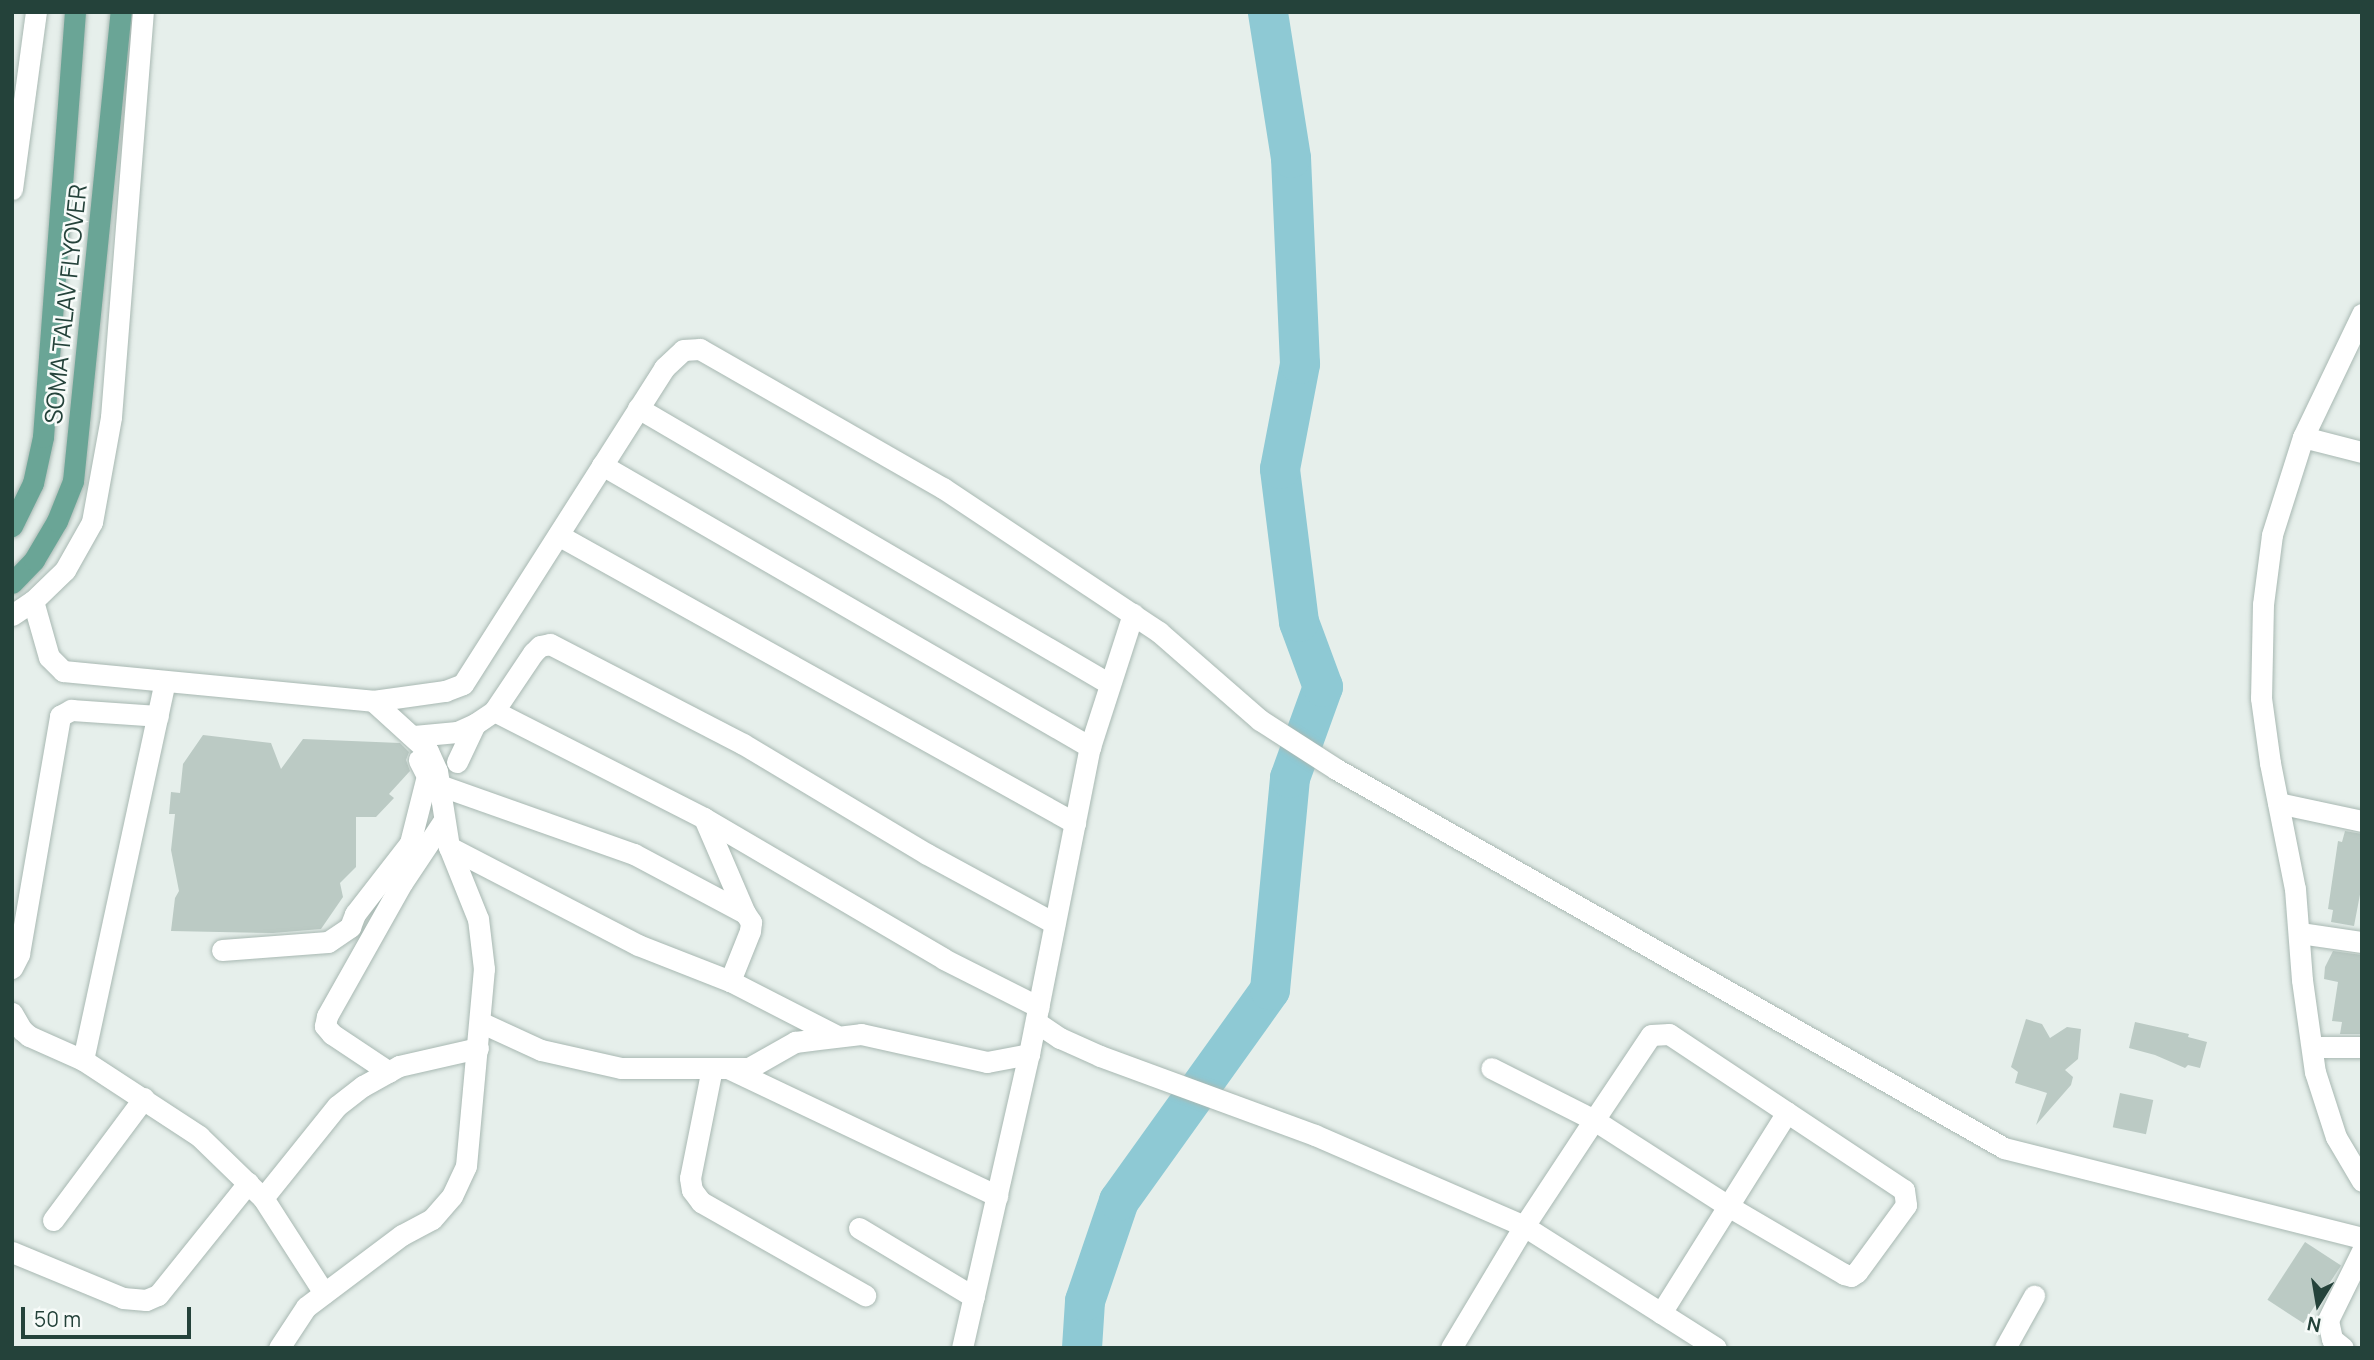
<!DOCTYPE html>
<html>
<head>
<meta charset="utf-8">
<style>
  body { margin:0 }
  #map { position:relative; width:2374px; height:1360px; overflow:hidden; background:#e6efeb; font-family:Manrope,sans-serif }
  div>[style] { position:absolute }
  .river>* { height:40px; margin:-20px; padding:0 20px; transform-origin:20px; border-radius:20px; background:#8ec9d4 }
  .building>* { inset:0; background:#bbcac4; transform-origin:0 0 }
  .roads { filter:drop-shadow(0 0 2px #a8b8b2) drop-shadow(0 0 2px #a8b8b2) }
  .minor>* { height:21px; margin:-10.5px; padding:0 10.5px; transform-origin:10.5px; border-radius:10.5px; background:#fff }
  .tertiary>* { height:21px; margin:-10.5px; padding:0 10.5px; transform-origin:10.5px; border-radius:10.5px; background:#fff }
  .primary>* { height:21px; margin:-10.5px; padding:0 10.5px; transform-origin:10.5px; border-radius:10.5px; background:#6aa596 }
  span { translate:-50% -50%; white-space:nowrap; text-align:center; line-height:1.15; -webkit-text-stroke:5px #f7fbf9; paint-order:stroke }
  .street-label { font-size:24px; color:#24423a }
  .frame { position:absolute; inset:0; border:14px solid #24423a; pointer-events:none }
  .north { position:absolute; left:2283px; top:1269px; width:70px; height:70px; -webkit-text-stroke:5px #f7fbf9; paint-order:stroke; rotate:191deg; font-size:19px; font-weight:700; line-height:28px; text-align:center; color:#24423a }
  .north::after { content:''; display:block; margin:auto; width:24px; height:32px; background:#24423a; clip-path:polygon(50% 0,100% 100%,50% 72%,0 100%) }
  .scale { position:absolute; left:21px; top:1307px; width:170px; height:32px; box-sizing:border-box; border:4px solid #24423a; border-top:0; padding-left:9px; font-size:21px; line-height:24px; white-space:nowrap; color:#24423a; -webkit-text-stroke:5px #f7fbf9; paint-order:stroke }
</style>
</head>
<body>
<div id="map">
  <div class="river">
    <i style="left:1082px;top:1348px;width:47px;rotate:-86.3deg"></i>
    <i style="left:1085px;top:1301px;width:106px;rotate:-71.2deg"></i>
    <i style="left:1119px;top:1201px;width:259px;rotate:-54.4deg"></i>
    <i style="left:1270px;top:990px;width:213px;rotate:-84.6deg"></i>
    <i style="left:1290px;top:778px;width:97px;rotate:-70.1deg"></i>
    <i style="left:1323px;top:687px;width:69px;rotate:-110.3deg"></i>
    <i style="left:1299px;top:622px;width:154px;rotate:-97.1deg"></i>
    <i style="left:1280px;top:469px;width:107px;rotate:-79.2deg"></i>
    <i style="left:1300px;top:364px;width:206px;rotate:-92.5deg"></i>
    <i style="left:1291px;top:158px;width:148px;rotate:-99deg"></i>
  </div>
  <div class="building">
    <i style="clip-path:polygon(203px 735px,271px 743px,281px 769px,303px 739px,400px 743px,409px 752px,406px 760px,410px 771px,389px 794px,394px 798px,376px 817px,356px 817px,356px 867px,340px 883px,343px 897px,321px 929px,273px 933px,171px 931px,175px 898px,179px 891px,171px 850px,175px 814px,169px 814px,171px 792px,180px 793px,183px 764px)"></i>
    <i style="clip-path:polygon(2345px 831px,2362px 834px,2362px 884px,2354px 926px,2331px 922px,2333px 910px,2328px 909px,2338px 841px,2342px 842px)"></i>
    <i style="clip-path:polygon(2333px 951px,2362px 955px,2362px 1034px,2340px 1034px,2342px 1022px,2332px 1021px,2338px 982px,2324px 979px,2325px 967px)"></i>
    <i style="clip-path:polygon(2026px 1019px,2042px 1024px,2050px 1038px,2067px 1027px,2081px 1029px,2078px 1059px,2065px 1070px,2073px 1077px,2071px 1085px,2036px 1125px,2047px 1093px,2015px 1083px,2018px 1072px,2011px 1067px)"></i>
    <i style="clip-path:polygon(2135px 1022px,2189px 1034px,2188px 1037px,2207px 1042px,2200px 1068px,2188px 1065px,2185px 1068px,2155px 1055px,2129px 1048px)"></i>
    <i style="left:2120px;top:1093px;width:34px;height:35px;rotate:12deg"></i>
    <i style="left:2305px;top:1242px;width:43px;height:69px;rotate:33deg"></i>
  </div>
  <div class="roads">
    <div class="minor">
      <i style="left:12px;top:189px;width:179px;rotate:-82.3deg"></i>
      <i style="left:638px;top:408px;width:545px;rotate:30.33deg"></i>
      <i style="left:2303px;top:437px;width:61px;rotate:14.3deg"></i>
      <i style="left:602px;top:465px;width:564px;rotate:30.02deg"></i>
      <i style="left:558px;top:535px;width:592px;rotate:29.12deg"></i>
      <i style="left:33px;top:601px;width:58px;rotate:74.1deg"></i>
      <i style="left:49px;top:657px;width:20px;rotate:45deg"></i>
      <i style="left:63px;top:671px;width:311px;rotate:5.5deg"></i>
      <i style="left:373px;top:701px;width:73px;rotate:-7.9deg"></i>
      <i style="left:445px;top:691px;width:19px;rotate:-21deg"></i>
      <i style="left:463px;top:684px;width:375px;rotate:-57.5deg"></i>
      <i style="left:664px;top:368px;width:26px;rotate:-43deg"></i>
      <i style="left:683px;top:350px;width:17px;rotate:-3deg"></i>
      <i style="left:700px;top:349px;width:280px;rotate:29.8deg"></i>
      <i style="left:943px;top:488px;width:260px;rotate:33.7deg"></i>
      <i style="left:1159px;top:632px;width:134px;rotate:41.1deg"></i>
      <i style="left:1260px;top:720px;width:90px;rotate:32.8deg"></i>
      <i style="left:1336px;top:769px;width:768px;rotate:29.57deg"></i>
      <i style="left:2004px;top:1148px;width:369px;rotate:14.1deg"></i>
      <i style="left:12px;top:615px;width:25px;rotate:-34deg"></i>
      <i style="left:33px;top:601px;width:45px;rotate:-44.1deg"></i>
      <i style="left:65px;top:570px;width:55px;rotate:-60.6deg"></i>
      <i style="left:92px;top:522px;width:107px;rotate:-79.7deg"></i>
      <i style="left:111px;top:417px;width:406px;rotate:-85.5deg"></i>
      <i style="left:373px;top:701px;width:74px;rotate:42.3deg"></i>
      <i style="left:428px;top:751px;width:22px;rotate:66deg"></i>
      <i style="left:437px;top:771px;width:77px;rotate:81deg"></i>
      <i style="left:449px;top:847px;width:213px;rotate:27.4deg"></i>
      <i style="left:638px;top:945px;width:99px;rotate:21.4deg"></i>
      <i style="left:730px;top:981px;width:118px;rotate:27.2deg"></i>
      <i style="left:494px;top:711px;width:236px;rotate:27deg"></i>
      <i style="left:704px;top:818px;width:278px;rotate:30.4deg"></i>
      <i style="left:944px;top:959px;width:106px;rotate:26.8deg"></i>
      <i style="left:414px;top:736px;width:43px;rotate:-5.3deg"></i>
      <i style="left:457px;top:732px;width:20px;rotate:-24deg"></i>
      <i style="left:475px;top:724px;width:23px;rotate:-34deg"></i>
      <i style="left:494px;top:711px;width:70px;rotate:-56.1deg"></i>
      <i style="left:533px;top:653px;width:10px;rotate:-45deg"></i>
      <i style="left:540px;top:646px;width:10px;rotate:-11deg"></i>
      <i style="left:550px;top:644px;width:217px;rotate:27.4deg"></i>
      <i style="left:743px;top:744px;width:214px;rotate:30.9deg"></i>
      <i style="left:927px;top:854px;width:145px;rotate:28.5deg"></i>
      <i style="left:457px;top:762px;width:42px;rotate:-64.7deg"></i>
      <i style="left:439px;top:785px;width:207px;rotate:19.5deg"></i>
      <i style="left:634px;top:854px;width:126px;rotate:28deg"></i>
      <i style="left:745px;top:913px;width:11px;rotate:56deg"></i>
      <i style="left:751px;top:922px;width:9px;rotate:96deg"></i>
      <i style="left:750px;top:931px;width:54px;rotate:111.8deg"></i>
      <i style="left:2278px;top:803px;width:86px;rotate:12.1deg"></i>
      <i style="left:704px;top:818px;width:103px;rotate:66.7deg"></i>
      <i style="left:2300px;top:933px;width:63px;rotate:8.3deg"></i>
      <i style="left:222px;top:950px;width:106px;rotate:-4.3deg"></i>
      <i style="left:328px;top:942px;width:27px;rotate:-34deg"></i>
      <i style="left:350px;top:927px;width:14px;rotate:-69deg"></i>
      <i style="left:355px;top:914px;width:90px;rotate:-52.2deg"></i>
      <i style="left:410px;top:843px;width:69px;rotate:-75.8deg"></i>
      <i style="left:427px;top:776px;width:18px;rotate:-117deg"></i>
      <i style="left:12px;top:968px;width:16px;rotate:-63deg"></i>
      <i style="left:19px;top:954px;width:242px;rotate:-80.2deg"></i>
      <i style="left:60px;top:716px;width:13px;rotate:-29deg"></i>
      <i style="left:71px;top:710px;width:87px;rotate:3.9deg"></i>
      <i style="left:12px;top:1013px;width:20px;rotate:60deg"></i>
      <i style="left:22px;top:1030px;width:9px;rotate:41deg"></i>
      <i style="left:29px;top:1036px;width:59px;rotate:24deg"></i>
      <i style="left:83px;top:1060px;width:139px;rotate:33.2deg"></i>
      <i style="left:199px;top:1136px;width:89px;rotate:44.1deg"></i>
      <i style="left:263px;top:1198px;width:113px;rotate:57.3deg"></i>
      <i style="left:480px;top:1022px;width:67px;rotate:24.7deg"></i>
      <i style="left:541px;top:1050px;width:82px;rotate:12.7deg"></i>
      <i style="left:621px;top:1068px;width:128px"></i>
      <i style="left:749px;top:1068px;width:53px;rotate:-29.5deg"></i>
      <i style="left:795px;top:1042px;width:66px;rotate:-6.9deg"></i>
      <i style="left:861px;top:1034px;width:129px;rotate:12.5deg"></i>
      <i style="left:987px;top:1062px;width:43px;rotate:-10.8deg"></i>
      <i style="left:1036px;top:1022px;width:29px;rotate:34deg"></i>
      <i style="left:1060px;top:1038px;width:44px;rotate:24.2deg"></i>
      <i style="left:1100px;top:1056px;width:229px;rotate:20.2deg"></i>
      <i style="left:1315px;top:1135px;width:228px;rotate:23.5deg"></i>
      <i style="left:1524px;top:1226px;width:227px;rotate:32.4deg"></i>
      <i style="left:2312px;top:1047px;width:50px"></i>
      <i style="left:83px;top:1060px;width:387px;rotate:-77.8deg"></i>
      <i style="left:712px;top:1068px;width:112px;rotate:101.3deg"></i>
      <i style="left:690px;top:1178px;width:12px;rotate:81deg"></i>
      <i style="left:692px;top:1190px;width:15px;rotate:53deg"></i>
      <i style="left:701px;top:1202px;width:189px;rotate:29.6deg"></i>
      <i style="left:730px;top:1069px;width:296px;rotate:25.4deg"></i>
      <i style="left:389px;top:1072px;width:69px;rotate:-146.3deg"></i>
      <i style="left:332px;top:1034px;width:11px;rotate:-131deg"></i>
      <i style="left:325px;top:1026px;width:10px;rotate:-79deg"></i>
      <i style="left:327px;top:1016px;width:153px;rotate:-60.6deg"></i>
      <i style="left:402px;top:883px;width:76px;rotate:-56.3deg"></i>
      <i style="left:263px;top:1198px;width:118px;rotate:-51.2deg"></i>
      <i style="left:337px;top:1106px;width:33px;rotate:-38deg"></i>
      <i style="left:363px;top:1086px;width:41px;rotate:-29.1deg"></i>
      <i style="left:399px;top:1066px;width:81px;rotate:-12.8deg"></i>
      <i style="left:53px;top:1220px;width:152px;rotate:-53.3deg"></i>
      <i style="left:859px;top:1228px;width:134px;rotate:31deg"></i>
      <i style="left:12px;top:1252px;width:120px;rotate:22.5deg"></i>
      <i style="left:123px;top:1298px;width:23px;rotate:5deg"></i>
      <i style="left:146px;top:1300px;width:13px;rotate:-23deg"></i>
      <i style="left:158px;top:1295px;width:144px;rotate:-51.2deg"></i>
      <i style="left:1661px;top:1313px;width:237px;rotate:-57.9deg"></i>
      <i style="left:279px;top:1348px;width:49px;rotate:-56.6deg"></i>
      <i style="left:306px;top:1307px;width:120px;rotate:-36.9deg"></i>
      <i style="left:402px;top:1235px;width:34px;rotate:-28deg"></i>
      <i style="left:432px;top:1219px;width:30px;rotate:-49deg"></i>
      <i style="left:452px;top:1196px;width:33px;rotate:-65deg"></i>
      <i style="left:466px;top:1166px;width:198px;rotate:-84.8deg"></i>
      <i style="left:484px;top:969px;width:50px;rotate:-96.8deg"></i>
      <i style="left:478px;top:919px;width:78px;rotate:-111.9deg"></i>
      <i style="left:962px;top:1348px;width:302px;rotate:-77.2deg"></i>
      <i style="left:1029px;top:1054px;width:313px;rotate:-78.8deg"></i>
      <i style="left:1090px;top:747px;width:140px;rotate:-72.1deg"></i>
      <i style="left:1451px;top:1348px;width:142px;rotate:-59.1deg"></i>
      <i style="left:1524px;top:1226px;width:127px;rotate:-56.6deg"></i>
      <i style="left:1594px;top:1120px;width:102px;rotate:-56.2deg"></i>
      <i style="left:1651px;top:1035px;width:18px;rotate:-3deg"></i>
      <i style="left:1669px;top:1034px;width:282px;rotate:33.6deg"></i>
      <i style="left:1904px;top:1190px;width:15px;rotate:82deg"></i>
      <i style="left:1906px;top:1205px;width:83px;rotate:126.2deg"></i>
      <i style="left:1857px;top:1272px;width:7px;rotate:146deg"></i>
      <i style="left:1851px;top:1276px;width:7px;rotate:-164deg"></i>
      <i style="left:1844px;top:1274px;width:134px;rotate:-149.6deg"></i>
      <i style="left:1728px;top:1206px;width:159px;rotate:-147.3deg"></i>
      <i style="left:1594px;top:1120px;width:115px;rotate:-153.2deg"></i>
      <i style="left:2005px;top:1348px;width:60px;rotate:-60.9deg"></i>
      <i style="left:2343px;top:1348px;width:14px;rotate:-141deg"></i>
      <i style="left:2332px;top:1339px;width:19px;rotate:-102deg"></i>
      <i style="left:2328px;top:1320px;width:77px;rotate:-63.8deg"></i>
    </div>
    <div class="tertiary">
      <i style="left:2362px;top:314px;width:136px;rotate:115.6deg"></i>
      <i style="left:2303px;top:437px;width:103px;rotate:107.6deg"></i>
      <i style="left:2272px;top:535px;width:70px;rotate:97.4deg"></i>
      <i style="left:2263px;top:604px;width:94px;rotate:91.2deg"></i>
      <i style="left:2261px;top:698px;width:66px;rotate:82.1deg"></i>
      <i style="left:2270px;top:763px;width:128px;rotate:78.8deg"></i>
      <i style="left:2295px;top:889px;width:91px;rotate:85.6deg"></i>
      <i style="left:2302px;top:980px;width:93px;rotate:82deg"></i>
      <i style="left:2315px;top:1072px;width:68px;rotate:72.1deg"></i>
      <i style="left:2336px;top:1137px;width:51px;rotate:59.4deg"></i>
    </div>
    <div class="primary">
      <i style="left:12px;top:526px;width:48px;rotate:-64deg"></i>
      <i style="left:33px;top:483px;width:47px;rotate:-77.7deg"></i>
      <i style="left:43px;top:437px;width:426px;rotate:-85.7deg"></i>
      <i style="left:12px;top:583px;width:32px;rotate:-46deg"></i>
      <i style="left:34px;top:560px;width:45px;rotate:-59.5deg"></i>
      <i style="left:57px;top:521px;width:43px;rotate:-68.2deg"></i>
      <i style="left:73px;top:481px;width:471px;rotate:-84.2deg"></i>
    </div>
  </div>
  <div class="street-label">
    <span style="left:65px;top:304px;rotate:-84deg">SOMA TALAV FLYOVER</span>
  </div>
  <div class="frame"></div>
  <div class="north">N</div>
  <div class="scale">50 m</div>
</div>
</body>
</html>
